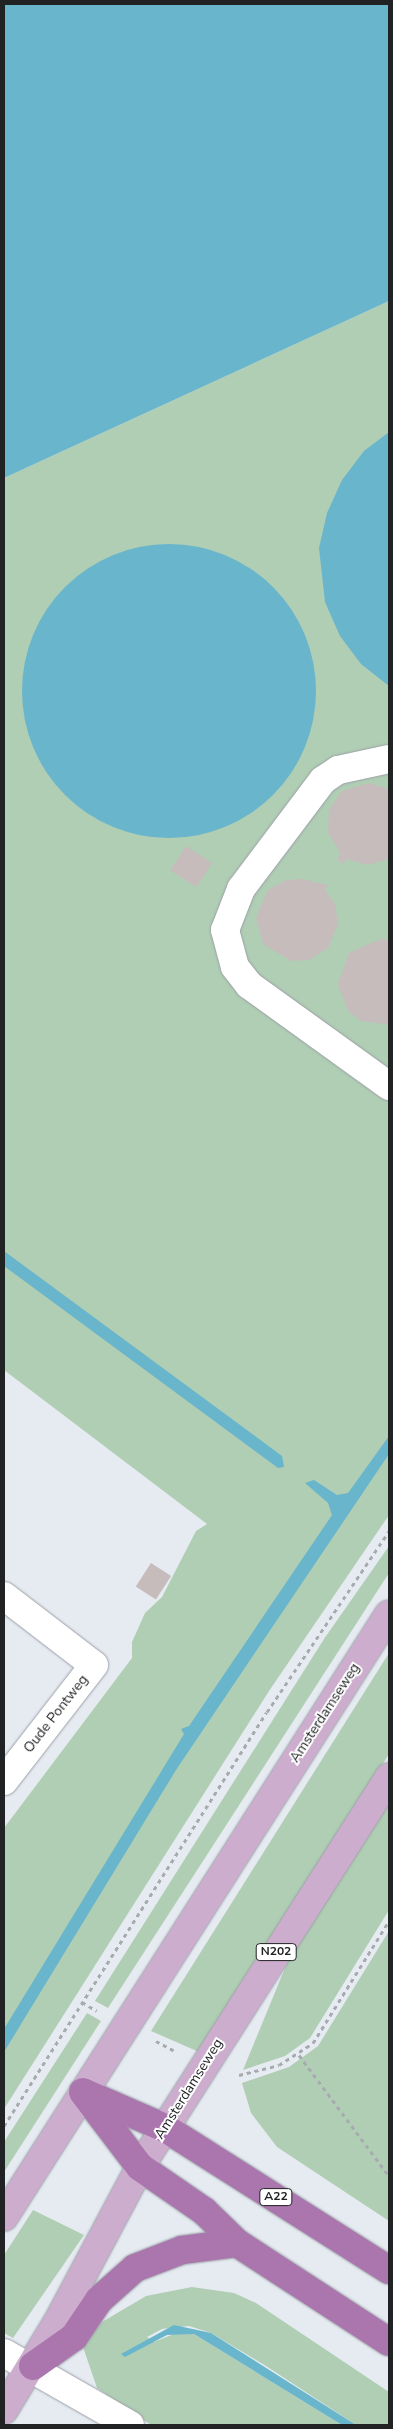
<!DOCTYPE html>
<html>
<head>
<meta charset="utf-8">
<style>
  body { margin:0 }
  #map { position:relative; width:393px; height:2429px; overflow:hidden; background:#e6ebf2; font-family:"Nunito Sans",sans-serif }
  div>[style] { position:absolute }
  .green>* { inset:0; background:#b0ceb4 }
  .water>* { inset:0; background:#69b5cc }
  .round { border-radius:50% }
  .building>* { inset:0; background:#c5bcbb; transform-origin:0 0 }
  .path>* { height:3px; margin-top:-1.5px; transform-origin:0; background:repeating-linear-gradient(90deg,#a7abb0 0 4px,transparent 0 8px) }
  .roads { filter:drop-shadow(0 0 1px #9ca0a7) drop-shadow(0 0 1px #9ca0a7) }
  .minor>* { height:28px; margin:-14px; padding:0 14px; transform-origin:14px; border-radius:14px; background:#fff }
  .major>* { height:28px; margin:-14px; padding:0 14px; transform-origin:14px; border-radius:14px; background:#cdadce }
  .highway>* { height:28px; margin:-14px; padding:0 14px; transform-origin:14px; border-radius:14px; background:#ab76ae }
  span { translate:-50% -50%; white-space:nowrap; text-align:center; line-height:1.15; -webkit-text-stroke:4px #fff; paint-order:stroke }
  .shield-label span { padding:1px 4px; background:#fff; border:1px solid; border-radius:4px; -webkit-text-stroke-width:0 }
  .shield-label { font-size:12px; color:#202224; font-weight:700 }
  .street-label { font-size:14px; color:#202224 }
  .frame { position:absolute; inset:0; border:5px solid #202224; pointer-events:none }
</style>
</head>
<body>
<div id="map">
  <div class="green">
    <i style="clip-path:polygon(389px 301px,389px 1515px,269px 1691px,4px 2109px,4px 1828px,132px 1658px,132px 1642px,145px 1613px,162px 1597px,196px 1531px,207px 1524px,4px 1370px,4px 478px)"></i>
    <i style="clip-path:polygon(389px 1546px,389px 1573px,108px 2008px,95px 2001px,324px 1639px)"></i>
    <i style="clip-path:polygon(389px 1653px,389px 1754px,199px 2052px,151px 2031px)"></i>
    <i style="clip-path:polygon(389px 1799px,389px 1910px,310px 2038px,285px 2056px,243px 2070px,292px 1951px)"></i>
    <i style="clip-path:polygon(389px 1931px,389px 2221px,277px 2147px,251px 2113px,242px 2083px,289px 2067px,318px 2046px)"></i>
    <i style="clip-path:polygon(87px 2013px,101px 2021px,4px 2172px,4px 2142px)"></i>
    <i style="clip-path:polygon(33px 2210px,84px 2235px,13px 2338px,4px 2333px,4px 2255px)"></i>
    <i style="clip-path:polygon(192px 2287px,234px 2293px,256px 2303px,389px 2392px,389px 2425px,356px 2425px,266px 2366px,211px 2333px,189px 2326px,162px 2329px,147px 2337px,154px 2342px,179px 2332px,194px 2334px,342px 2425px,151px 2425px,97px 2388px,83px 2347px,102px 2322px,146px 2296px)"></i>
  </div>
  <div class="water">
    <i style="clip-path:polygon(4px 4px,389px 4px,389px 301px,4px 478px)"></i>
    <i style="clip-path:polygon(389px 432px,389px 686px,361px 664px,340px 636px,325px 602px,319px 548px,327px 513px,342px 480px,364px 451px)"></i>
    <i class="round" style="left:22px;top:544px;width:294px;height:294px"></i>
    <i style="clip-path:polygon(4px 1251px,282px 1456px,284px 1467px,278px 1468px,4px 1266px)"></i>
    <i style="clip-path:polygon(389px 1436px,389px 1454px,176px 1770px,4px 2052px,4px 2029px,184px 1734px,181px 1729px,189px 1726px,332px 1515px,328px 1503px,305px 1483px,314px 1480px,337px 1495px,348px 1493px)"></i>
    <i style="clip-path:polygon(174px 2325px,211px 2333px,356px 2425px,342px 2425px,194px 2334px,167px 2335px,125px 2357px,121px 2354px)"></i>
  </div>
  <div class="building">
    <i style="clip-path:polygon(369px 783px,389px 789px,389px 859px,367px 865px,347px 859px,343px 864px,337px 859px,341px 854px,328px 833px,329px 810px,342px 791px)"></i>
    <i style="left:186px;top:846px;width:31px;height:29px;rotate:33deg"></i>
    <i style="clip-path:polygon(301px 879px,328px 885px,325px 890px,335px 904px,338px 924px,328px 948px,309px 960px,291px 961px,263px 944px,256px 918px,268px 890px,286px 880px)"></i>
    <i style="clip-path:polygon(380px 939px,389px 940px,389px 1023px,386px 1024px,361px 1021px,348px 1011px,338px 984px,349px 953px)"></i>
    <i style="left:151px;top:1563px;width:24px;height:28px;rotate:33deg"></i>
  </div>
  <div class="path">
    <i style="left:82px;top:2002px;width:17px;rotate:31deg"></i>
    <i style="left:156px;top:2041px;width:21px;rotate:28deg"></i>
    <i style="left:299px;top:2055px;width:151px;rotate:53.4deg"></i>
    <i style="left:239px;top:2075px;width:41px;rotate:-14deg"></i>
    <i style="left:279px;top:2065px;width:40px;rotate:-32.9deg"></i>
    <i style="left:313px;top:2043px;width:144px;rotate:-58.1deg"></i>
    <i style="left:4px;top:2126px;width:490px;rotate:-57.6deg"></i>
    <i style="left:267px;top:1712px;width:218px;rotate:-56deg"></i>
  </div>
  <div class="roads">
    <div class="minor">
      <i style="left:389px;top:759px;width:52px;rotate:167.8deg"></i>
      <i style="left:338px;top:770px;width:18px;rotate:146deg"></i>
      <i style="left:323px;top:780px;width:136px;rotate:127deg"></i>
      <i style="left:241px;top:889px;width:44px;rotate:111.3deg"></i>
      <i style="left:225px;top:930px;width:38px;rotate:75deg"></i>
      <i style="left:235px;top:967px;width:23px;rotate:52deg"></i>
      <i style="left:249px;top:985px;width:173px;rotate:35.8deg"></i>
      <i style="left:4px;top:1596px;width:113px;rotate:37.5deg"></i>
      <i style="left:94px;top:1665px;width:147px;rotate:127.8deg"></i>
      <i style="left:4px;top:2353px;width:145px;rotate:29.7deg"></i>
    </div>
    <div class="major">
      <i style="left:4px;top:2217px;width:715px;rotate:-57.44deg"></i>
      <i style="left:4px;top:2410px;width:102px;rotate:-58.7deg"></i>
      <i style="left:57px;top:2323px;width:177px;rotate:-62deg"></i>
      <i style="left:140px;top:2167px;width:463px;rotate:-57.4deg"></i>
    </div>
    <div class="highway">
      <i style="left:83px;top:2092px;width:94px;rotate:52.8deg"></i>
      <i style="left:140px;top:2167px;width:78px;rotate:34.5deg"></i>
      <i style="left:204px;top:2211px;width:46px;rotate:44.1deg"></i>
      <i style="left:237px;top:2243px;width:181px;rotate:33.1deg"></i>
      <i style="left:85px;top:2093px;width:87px;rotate:23.6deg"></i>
      <i style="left:165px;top:2128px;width:265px;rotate:32.4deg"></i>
      <i style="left:33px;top:2366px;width:50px;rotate:-35.3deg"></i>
      <i style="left:74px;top:2337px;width:45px;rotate:-56deg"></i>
      <i style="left:99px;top:2300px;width:48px;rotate:-41.6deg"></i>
      <i style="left:135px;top:2268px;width:50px;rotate:-21deg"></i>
      <i style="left:182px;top:2250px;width:55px;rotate:-7.3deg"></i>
    </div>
  </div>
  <div class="shield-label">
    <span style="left:276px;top:1952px">N202</span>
    <span style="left:276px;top:2197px">A22</span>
  </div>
  <div class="street-label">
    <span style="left:325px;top:1713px;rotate:-57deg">Amsterdamseweg</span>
    <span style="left:56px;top:1714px;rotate:-52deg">Oude Pontweg</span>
    <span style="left:189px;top:2089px;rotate:-58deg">Amsterdamseweg</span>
  </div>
  <div class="frame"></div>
</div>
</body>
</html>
